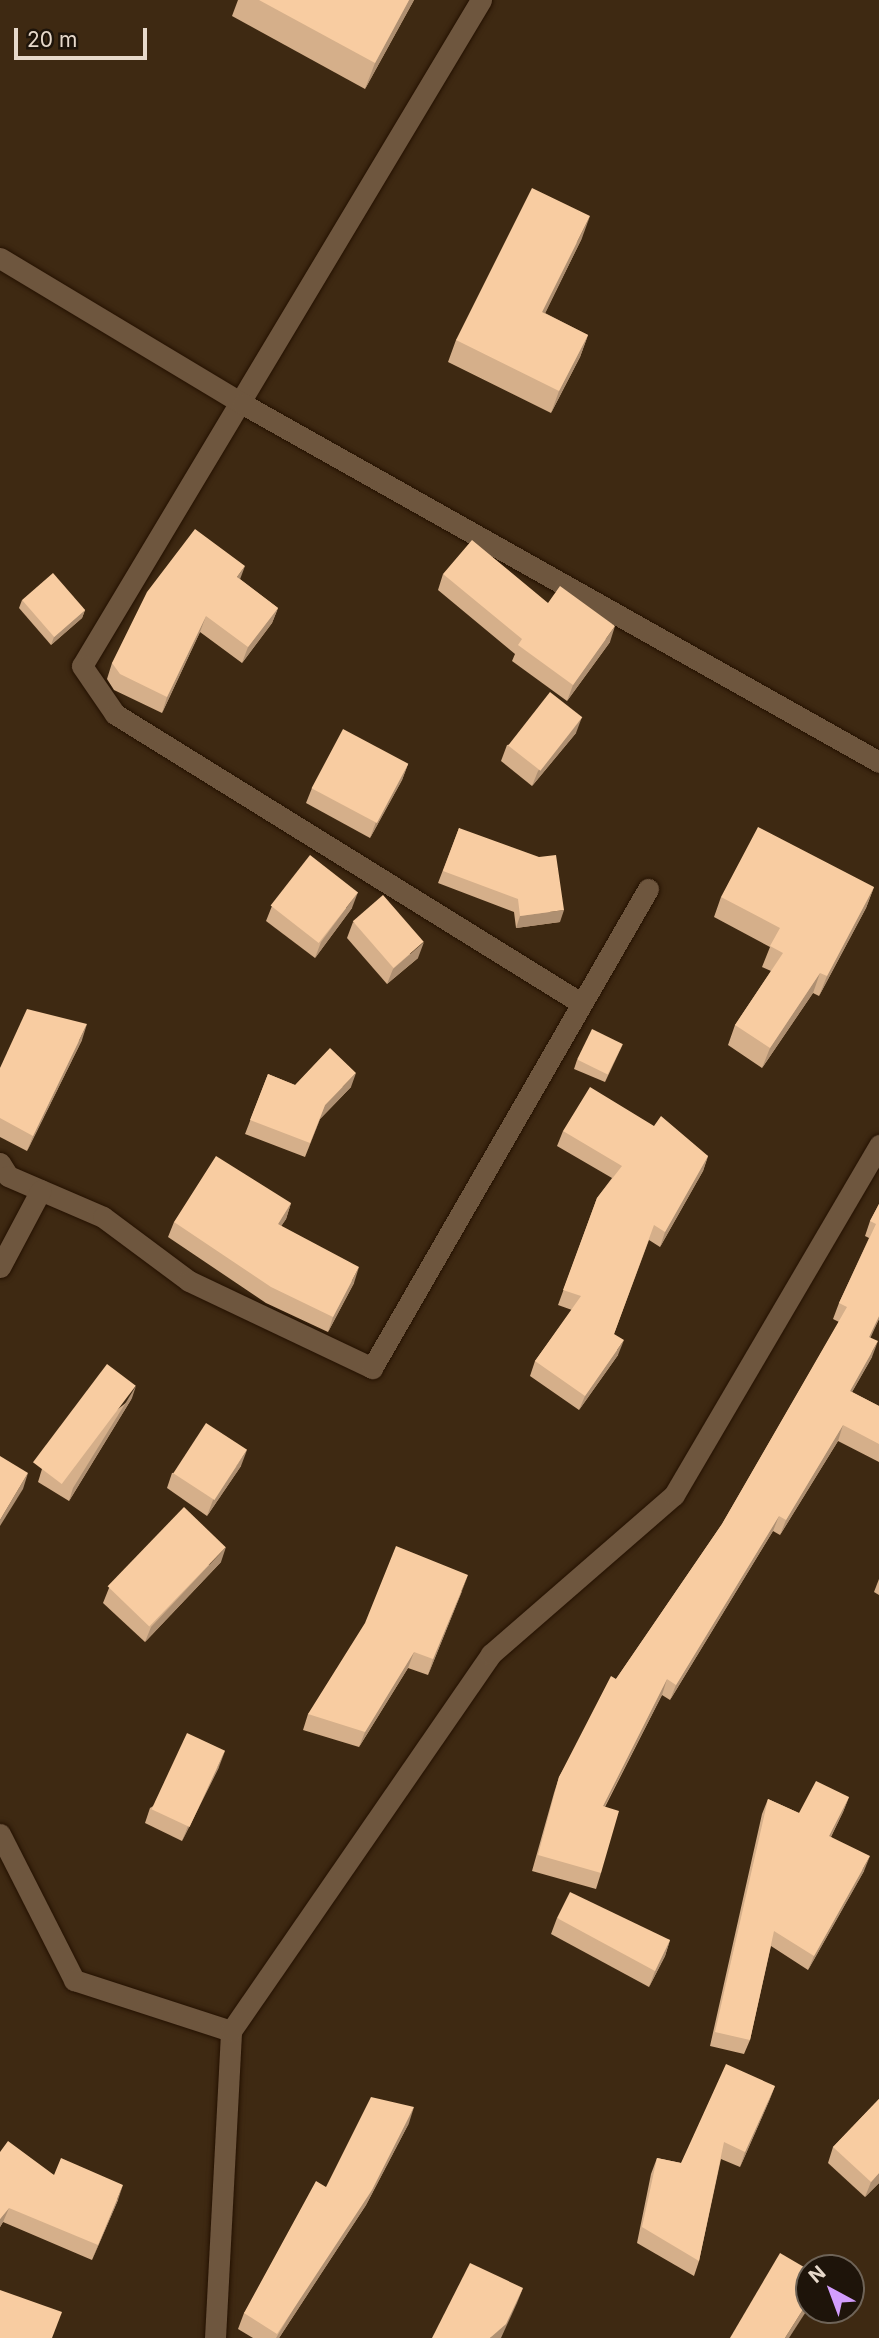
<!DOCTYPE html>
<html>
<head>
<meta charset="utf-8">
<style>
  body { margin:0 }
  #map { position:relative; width:879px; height:2338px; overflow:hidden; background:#3e2912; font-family:Inter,sans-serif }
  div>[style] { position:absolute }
  .roads { filter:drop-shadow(0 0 2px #241100) drop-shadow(0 0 2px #241100) }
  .minor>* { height:21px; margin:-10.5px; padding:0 10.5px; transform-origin:10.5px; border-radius:10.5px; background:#6e563e }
  .wall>* { inset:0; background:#d5af8a }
  .shaded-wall>* { inset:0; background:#ae8f71 }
  .building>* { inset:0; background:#f8cca1; transform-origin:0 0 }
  span { translate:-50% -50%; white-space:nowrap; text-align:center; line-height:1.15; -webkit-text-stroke:7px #1e140a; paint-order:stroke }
  .north { position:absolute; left:795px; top:2254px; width:70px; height:70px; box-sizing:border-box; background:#1e140a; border:2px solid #6e6357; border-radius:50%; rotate:319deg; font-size:19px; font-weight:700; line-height:28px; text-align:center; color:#e7d9cb }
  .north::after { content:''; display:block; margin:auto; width:24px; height:32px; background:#d29dfd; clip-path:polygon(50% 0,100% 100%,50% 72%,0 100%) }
  .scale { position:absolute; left:14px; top:28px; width:133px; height:32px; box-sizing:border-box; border:4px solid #e7d9cb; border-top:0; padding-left:9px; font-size:21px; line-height:24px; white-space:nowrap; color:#e7d9cb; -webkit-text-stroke:5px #1e140a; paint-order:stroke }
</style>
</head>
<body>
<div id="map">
  <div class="roads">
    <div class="minor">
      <i style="left:481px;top:0;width:776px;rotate:120.93deg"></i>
      <i style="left:82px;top:666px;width:58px;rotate:55.5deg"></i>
      <i style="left:115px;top:714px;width:548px;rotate:31.81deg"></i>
      <i style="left:0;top:258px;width:283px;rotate:31deg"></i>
      <i style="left:243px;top:404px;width:730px;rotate:29.37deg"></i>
      <i style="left:0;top:1163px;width:15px;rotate:58deg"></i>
      <i style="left:8px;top:1176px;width:103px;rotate:23.3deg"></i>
      <i style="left:103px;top:1217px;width:107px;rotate:36.7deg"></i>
      <i style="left:189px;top:1281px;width:203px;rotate:25.4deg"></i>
      <i style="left:372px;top:1368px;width:553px;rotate:-60.05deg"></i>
      <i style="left:0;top:1267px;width:87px;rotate:-62deg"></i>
      <i style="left:0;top:1834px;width:164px;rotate:63.1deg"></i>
      <i style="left:74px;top:1980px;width:165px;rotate:18deg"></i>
      <i style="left:215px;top:2338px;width:307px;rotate:-87deg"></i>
      <i style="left:231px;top:2031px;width:458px;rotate:-55.4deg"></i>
      <i style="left:491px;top:1654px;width:242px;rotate:-41deg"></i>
      <i style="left:674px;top:1495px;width:406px;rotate:-59.6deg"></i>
    </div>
  </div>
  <div class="wall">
    <i style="clip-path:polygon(238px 0,414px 0,365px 89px,232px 16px)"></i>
    <i style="clip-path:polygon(582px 238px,545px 313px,588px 335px,580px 357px,551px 413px,448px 362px,456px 340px)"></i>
    <i style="clip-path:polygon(443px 574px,548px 603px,610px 642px,567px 701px,512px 661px,515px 654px,438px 590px)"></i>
    <i style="clip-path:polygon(240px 579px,278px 608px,272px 623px,242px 663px,200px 632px,162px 713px,114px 690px,107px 679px,112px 663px)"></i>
    <i style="clip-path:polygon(22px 600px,85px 610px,82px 618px,51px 645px,19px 608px)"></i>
    <i style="clip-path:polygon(576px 733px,532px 786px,501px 761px,507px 745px)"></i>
    <i style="clip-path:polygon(408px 764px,402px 780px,370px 838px,306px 803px,312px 788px)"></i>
    <i style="clip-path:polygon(459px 828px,560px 922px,516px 928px,514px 912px,438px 883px)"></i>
    <i style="clip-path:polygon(874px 887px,866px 908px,819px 996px,813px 993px,762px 1068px,728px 1045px,735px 1025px,771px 971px,762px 967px,770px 947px,714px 917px,721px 897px)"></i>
    <i style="clip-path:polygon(272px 906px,352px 908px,315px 958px,266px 921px)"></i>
    <i style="clip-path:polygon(353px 922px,418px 958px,387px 984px,347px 938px)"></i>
    <i style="clip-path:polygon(82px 1040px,27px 1151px,0 1137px,0 1068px)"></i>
    <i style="clip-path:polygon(623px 1044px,605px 1082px,574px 1069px,577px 1060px)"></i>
    <i style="clip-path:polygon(268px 1074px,295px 1085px,351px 1087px,320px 1119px,305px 1157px,245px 1134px)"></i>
    <i style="clip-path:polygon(654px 1126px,708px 1156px,703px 1171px,660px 1247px,649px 1240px,614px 1334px,618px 1355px,579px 1410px,530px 1376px,535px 1361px,572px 1310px,558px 1305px,597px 1198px,612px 1178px,557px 1146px,563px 1131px)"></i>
    <i style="clip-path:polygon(291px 1203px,286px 1219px,281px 1226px,354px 1283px,328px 1332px,266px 1303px,168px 1237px,174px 1222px)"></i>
    <i style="clip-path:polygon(879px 1204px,879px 1319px,870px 1337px,872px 1357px,852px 1392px,879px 1406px,879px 1462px,838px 1441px,780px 1535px,773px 1531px,670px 1700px,662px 1695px,605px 1807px,601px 1873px,596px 1889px,532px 1871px,554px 1793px,559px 1777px,616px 1679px,722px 1524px,839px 1322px,833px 1319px,839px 1303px,869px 1238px,865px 1236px,870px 1221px)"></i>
    <i style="clip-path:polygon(132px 1398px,69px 1501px,38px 1482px,42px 1469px)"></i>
    <i style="clip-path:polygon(241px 1466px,207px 1516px,167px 1488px,172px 1473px)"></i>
    <i style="clip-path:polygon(221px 1562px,145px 1642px,103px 1603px,109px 1588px)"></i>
    <i style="clip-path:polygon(879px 1579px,879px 1595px,874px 1592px)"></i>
    <i style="clip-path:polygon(462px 1591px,428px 1675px,408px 1668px,359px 1747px,303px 1730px,308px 1714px)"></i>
    <i style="clip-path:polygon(219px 1767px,182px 1841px,145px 1823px,150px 1808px)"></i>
    <i style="clip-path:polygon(849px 1797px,843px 1812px,831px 1837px,864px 1871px,808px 1970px,771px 1946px,750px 2040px,744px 2054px,710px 2046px,762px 1814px,768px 1799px,799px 1813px)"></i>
    <i style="clip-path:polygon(557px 1918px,670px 1940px,665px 1956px,649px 1987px,551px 1934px)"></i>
    <i style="clip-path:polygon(775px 2086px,769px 2101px,740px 2167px,721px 2159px,699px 2261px,694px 2276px,637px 2243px,651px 2174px,657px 2158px,681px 2163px)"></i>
    <i style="clip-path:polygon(879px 2099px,879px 2183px,865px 2197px,828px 2163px,833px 2147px)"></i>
    <i style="clip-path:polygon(409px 2123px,366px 2205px,279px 2338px,253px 2338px,238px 2329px,244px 2313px)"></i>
    <i style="clip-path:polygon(0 2152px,54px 2175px,118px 2200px,92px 2260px,3px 2222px,0 2227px)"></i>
  </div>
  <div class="shaded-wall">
    <i style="clip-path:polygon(409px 0,414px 0,365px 89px,375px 63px)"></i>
    <i style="clip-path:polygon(590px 216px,582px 238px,535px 334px,542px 312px)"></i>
    <i style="clip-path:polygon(588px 335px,580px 357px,551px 413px,559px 391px)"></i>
    <i style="clip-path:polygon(245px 566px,239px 582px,237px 577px)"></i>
    <i style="clip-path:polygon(278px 608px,272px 623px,242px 663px,248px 647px)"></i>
    <i style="clip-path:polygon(85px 610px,82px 618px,51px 645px,54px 637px)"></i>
    <i style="clip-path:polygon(206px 616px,200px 632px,162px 713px,167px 697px)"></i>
    <i style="clip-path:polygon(615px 626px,610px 642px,567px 701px,573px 685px)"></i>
    <i style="clip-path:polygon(582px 717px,576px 733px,532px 786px,538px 771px)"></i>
    <i style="clip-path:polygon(408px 764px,402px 780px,370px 838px,376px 822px)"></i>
    <i style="clip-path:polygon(874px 887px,866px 908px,819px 996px,827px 976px)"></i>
    <i style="clip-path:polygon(358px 892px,352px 908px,315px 958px,321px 942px)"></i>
    <i style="clip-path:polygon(564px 910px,560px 922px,516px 928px,520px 916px)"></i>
    <i style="clip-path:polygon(424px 942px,418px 958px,387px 984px,393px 969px)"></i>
    <i style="clip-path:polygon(820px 973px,813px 993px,762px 1068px,770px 1048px)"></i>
    <i style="clip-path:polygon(87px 1024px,82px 1040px,27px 1151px,33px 1136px)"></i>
    <i style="clip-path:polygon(356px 1073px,351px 1087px,320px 1119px,305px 1157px,325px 1105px)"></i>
    <i style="clip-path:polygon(708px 1156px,703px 1171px,660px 1247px,665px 1232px)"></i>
    <i style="clip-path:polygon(291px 1203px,286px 1219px,272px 1240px,278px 1224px)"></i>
    <i style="clip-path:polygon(359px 1267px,354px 1283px,328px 1332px,333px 1317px)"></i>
    <i style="clip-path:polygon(879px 1316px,879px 1319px,864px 1352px,869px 1337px)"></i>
    <i style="clip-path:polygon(624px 1340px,618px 1355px,579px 1410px,585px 1396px)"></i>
    <i style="clip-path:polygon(878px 1341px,872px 1357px,844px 1406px,850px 1391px)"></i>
    <i style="clip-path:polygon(136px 1386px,132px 1398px,69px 1501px,73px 1488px)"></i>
    <i style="clip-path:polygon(843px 1425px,838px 1441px,780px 1535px,786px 1520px)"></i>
    <i style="clip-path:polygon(247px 1450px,241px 1466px,207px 1516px,213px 1500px)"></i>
    <i style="clip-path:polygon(28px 1473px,23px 1489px,0 1526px,0 1520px)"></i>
    <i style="clip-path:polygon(779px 1516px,773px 1531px,670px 1700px,676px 1685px)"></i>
    <i style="clip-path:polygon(226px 1547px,221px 1562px,145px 1642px,151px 1627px)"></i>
    <i style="clip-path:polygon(468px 1575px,462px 1591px,428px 1675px,433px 1659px)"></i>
    <i style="clip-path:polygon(414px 1652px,408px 1668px,359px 1747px,365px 1732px)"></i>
    <i style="clip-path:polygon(667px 1679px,662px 1695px,597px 1821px,603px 1806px)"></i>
    <i style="clip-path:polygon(225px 1751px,219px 1767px,182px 1841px,188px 1826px)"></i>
    <i style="clip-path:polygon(849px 1797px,843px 1812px,824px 1850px,829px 1836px)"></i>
    <i style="clip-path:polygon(870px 1856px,864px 1871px,808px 1970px,814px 1956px)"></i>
    <i style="clip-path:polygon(670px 1940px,665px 1956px,649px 1987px,655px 1971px)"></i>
    <i style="clip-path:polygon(775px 2086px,769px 2101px,740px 2167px,745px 2152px)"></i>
    <i style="clip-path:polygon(414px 2107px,409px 2123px,366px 2205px,279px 2338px,276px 2338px)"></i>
    <i style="clip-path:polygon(879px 2173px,879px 2183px,865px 2197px,871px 2182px)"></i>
    <i style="clip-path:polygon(123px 2185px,118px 2200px,92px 2260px,98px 2245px)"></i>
    <i style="clip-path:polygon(9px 2208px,3px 2222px,0 2227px,0 2219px)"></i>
    <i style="clip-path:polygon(523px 2288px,517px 2303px,501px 2338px,490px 2338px)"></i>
    <i style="clip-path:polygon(809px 2300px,809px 2307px,789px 2338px,785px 2338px)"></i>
  </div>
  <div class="building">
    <i style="clip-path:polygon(259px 0,409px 0,375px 63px)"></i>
    <i style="clip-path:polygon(532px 188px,590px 216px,542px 312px,588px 335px,559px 391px,456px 340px)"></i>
    <i style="clip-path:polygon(195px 529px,245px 566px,237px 577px,278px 608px,248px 647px,206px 616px,167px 697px,120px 674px,112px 663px,147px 592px)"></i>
    <i style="clip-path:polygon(472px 540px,548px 603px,560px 586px,615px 626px,573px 685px,518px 645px,522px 639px,443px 574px)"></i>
    <i style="left:53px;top:573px;width:49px;height:41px;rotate:49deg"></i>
    <i style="left:550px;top:692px;width:41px;height:68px;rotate:38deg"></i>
    <i style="left:343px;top:729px;width:74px;height:67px;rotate:28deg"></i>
    <i style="clip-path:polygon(758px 827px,874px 887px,827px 976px,820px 973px,770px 1048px,735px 1025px,783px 953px,770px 946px,780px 928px,721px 897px)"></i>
    <i style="clip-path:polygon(459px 828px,539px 857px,556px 855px,564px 910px,520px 916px,518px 899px,443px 871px)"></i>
    <i style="left:310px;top:855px;width:61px;height:64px;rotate:38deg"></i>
    <i style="left:383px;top:895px;width:62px;height:40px;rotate:49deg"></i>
    <i style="clip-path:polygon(27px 1009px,87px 1024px,33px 1136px,0 1118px,0 1068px)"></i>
    <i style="left:592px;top:1029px;width:34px;height:34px;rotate:26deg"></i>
    <i style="clip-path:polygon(330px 1048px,356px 1073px,325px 1105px,310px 1143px,250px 1120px,268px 1074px,295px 1085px)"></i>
    <i style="clip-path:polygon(590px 1087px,654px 1126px,661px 1116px,708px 1156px,665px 1232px,654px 1225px,614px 1334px,624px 1340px,585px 1396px,535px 1361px,581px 1296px,563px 1290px,597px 1198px,622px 1166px,563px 1131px)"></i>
    <i style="clip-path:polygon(216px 1156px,291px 1203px,278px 1224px,359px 1267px,333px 1317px,271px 1287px,174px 1222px)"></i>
    <i style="clip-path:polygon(879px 1204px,879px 1316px,869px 1337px,878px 1341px,850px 1391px,879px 1406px,879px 1444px,843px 1425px,786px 1520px,779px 1516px,676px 1685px,667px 1679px,603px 1806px,619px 1811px,601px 1873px,538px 1855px,559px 1777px,611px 1676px,616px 1679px,722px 1524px,847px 1307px,839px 1303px,876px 1224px,870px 1221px)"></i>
    <i style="left:107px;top:1364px;width:36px;height:123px;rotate:37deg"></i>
    <i style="left:206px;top:1423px;width:49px;height:60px;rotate:33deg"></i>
    <i style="clip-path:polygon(0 1456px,28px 1473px,0 1520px)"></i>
    <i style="left:184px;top:1507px;width:58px;height:110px;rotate:44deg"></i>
    <i style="clip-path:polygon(396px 1546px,468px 1575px,433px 1659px,414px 1652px,365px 1732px,308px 1714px,365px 1623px)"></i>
    <i style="left:187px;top:1733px;width:42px;height:84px;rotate:25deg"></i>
    <i style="clip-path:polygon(816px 1781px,849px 1797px,829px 1836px,870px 1856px,814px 1956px,774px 1931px,750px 2040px,715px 2032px,768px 1799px,799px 1813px)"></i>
    <i style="clip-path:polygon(570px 1892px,670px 1940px,655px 1971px,557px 1918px)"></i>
    <i style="clip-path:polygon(726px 2064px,775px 2086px,745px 2152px,724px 2142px,699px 2261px,642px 2227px,657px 2158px,681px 2163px)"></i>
    <i style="clip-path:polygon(371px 2097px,414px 2107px,372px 2190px,277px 2334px,244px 2313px,316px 2181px,326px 2187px)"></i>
    <i style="clip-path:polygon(879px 2099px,879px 2173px,871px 2182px,833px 2147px)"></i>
    <i style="clip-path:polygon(8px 2141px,54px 2175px,61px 2158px,123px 2185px,98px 2245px,9px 2208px,0 2219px,0 2152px)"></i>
    <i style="clip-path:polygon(780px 2253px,809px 2270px,809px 2300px,785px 2338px,730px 2338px)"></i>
    <i style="clip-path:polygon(470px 2263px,523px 2288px,506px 2324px,490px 2338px,432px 2338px)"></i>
    <i style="clip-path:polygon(0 2290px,62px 2312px,52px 2338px,0 2338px)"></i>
  </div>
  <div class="north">N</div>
  <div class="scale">20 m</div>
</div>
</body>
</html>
